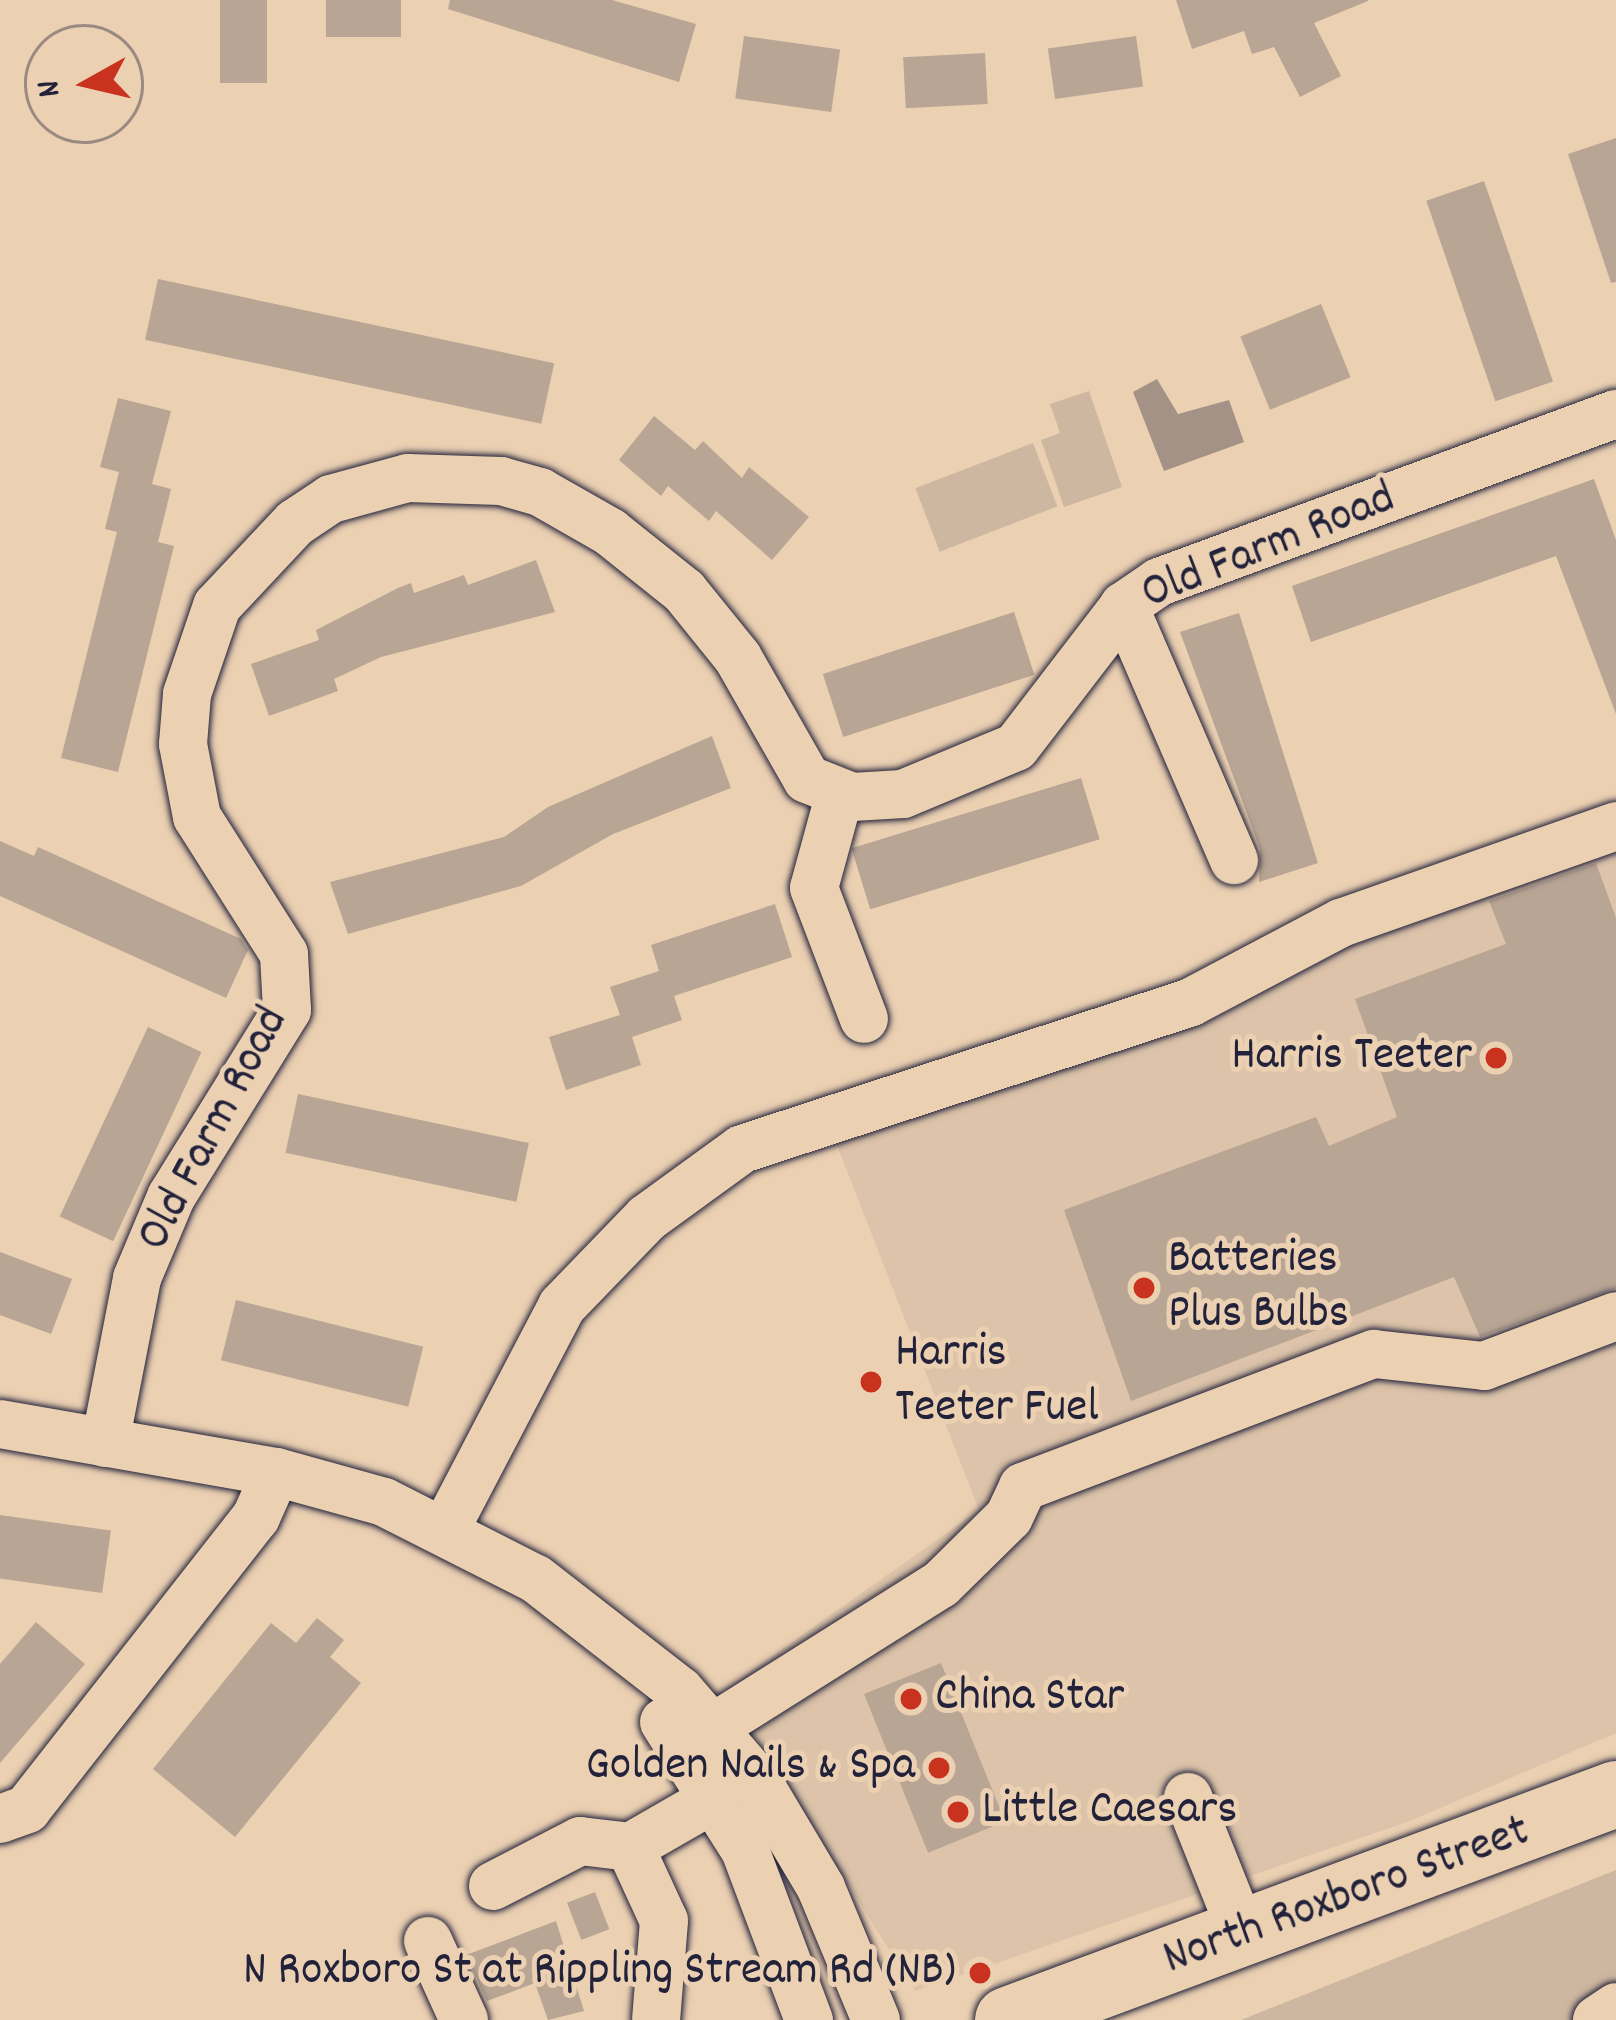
<!DOCTYPE html>
<html>
<head>
<meta charset="utf-8">
<style>
  body { margin:0 }
  #map { position:relative; width:1616px; height:2020px; overflow:hidden; background:#ebd0b2; font-family:Dekko,sans-serif }
  div>[style] { position:absolute }
  .built>* { inset:0; background:#dcc3a9 }
  .green>* { inset:0; background:#ceb7a1; transform-origin:0 0 }
  .water>* { inset:0; background:#a49287 }
  .building>* { inset:0; background:#b9a594; transform-origin:0 0 }
  .roads { filter:drop-shadow(0 0 3px #22223b) drop-shadow(0 0 3px #22223b) }
  .minor>* { height:48px; margin:-24px; padding:0 24px; transform-origin:24px; border-radius:24px; background:#ebd0b2 }
  .highway>* { height:66px; margin:-33px; padding:0 33px; transform-origin:33px; border-radius:33px; background:#ebd0b2 }
  .dots>* { width:33px; height:33px; translate:-50% -50%; box-sizing:border-box; border:6px solid #ebd0b2; border-radius:50% }
  span { translate:-50% -50%; white-space:nowrap; text-align:center; line-height:1.15; -webkit-text-stroke:10px #ebd0b2; paint-order:stroke }
  .street-label { font-size:48px; color:#22223b }
  .poi-label { font-size:48px; color:#22223b }
  .right { translate:-100% -50%; text-align:right }
  .left { translate:0 -50%; text-align:left }
  .north { position:absolute; left:24px; top:24px; width:120px; height:120px; box-sizing:border-box; background:#ebd0b2; border:3px solid #9b8a82; border-radius:50%; rotate:262deg; font-size:33px; font-weight:700; line-height:48px; text-align:center; color:#22223b }
  .north::after { content:''; display:block; margin:auto; width:42px; height:54px; background:#c8321e; clip-path:polygon(50% 0,100% 100%,50% 72%,0 100%) }
</style>
</head>
<body>
<div id="map">
  <div class="built">
    <i style="clip-path:polygon(1616px 824px,1616px 1733px,1410px 1821px,915px 1991px,726px 1689px,979px 1510px,828px 1122px)"></i>
  </div>
  <div class="green">
    <i style="clip-path:polygon(1089px 391px,1122px 487px,1064px 507px,1041px 440px,1060px 433px,1050px 404px)"></i>
    <i style="left:1033px;top:443px;width:68px;height:126px;rotate:69deg"></i>
    <i style="clip-path:polygon(1616px 1870px,1616px 2020px,1241px 2020px)"></i>
  </div>
  <div class="water">
    <i style="clip-path:polygon(1157px 379px,1178px 414px,1229px 400px,1244px 442px,1164px 471px,1133px 392px)"></i>
  </div>
  <div class="building">
    <i style="left:220px;top:0;width:47px;height:83px"></i>
    <i style="left:326px;top:0;width:75px;height:37px"></i>
    <i style="clip-path:polygon(450px 0,612px 0,696px 24px,679px 82px,448px 9px)"></i>
    <i style="clip-path:polygon(1176px 0,1368px 0,1368px 1px,1314px 23px,1341px 76px,1300px 97px,1274px 47px,1252px 54px,1244px 31px,1192px 49px)"></i>
    <i style="left:744px;top:36px;width:97px;height:63px;rotate:8deg"></i>
    <i style="left:1136px;top:36px;width:51px;height:89px;rotate:82deg"></i>
    <i style="left:985px;top:53px;width:51px;height:82px;rotate:87deg"></i>
    <i style="clip-path:polygon(1616px 138px,1616px 282px,1611px 283px,1568px 154px)"></i>
    <i style="left:1484px;top:181px;width:212px;height:61px;rotate:71deg"></i>
    <i style="left:158px;top:279px;width:405px;height:62px;rotate:12deg"></i>
    <i style="left:1321px;top:304px;width:79px;height:87px;rotate:68deg"></i>
    <i style="clip-path:polygon(118px 398px,171px 411px,152px 484px,171px 489px,158px 542px,174px 546px,118px 772px,61px 758px,117px 532px,105px 529px,119px 472px,100px 467px)"></i>
    <i style="clip-path:polygon(654px 416px,695px 450px,703px 441px,742px 478px,749px 467px,809px 517px,772px 560px,716px 511px,709px 521px,668px 486px,661px 496px,619px 460px)"></i>
    <i style="clip-path:polygon(1594px 479px,1616px 540px,1616px 714px,1556px 556px,1311px 642px,1292px 586px)"></i>
    <i style="clip-path:polygon(536px 560px,555px 612px,381px 657px,334px 679px,338px 691px,269px 716px,251px 664px,319px 640px,316px 630px,398px 588px,411px 583px,414px 593px,464px 575px,468px 585px)"></i>
    <i style="left:1014px;top:612px;width:66px;height:201px;rotate:72deg"></i>
    <i style="clip-path:polygon(1239px 613px,1318px 863px,1259px 882px,1260px 849px,1180px 632px)"></i>
    <i style="clip-path:polygon(712px 736px,731px 788px,613px 834px,521px 886px,348px 934px,330px 882px,504px 837px,548px 807px)"></i>
    <i style="left:1081px;top:778px;width:64px;height:240px;rotate:73deg"></i>
    <i style="clip-path:polygon(0 841px,34px 856px,38px 847px,241px 939px,248px 950px,226px 998px,0 896px)"></i>
    <i style="clip-path:polygon(1596px 863px,1616px 918px,1616px 1288px,1480px 1337px,1454px 1277px,1131px 1401px,1064px 1210px,1316px 1117px,1329px 1146px,1397px 1117px,1355px 999px,1506px 944px,1489px 901px)"></i>
    <i style="clip-path:polygon(775px 904px,792px 957px,674px 996px,682px 1020px,632px 1037px,641px 1065px,566px 1090px,549px 1037px,620px 1015px,610px 987px,659px 971px,651px 945px)"></i>
    <i style="left:148px;top:1027px;width:59px;height:209px;rotate:25deg"></i>
    <i style="left:298px;top:1094px;width:236px;height:60px;rotate:12deg"></i>
    <i style="clip-path:polygon(0 1252px,72px 1279px,51px 1334px,0 1315px)"></i>
    <i style="left:236px;top:1300px;width:193px;height:62px;rotate:14deg"></i>
    <i style="left:0;top:1515px;width:112px;height:63px;rotate:8deg"></i>
    <i style="clip-path:polygon(317px 1618px,344px 1640px,330px 1657px,361px 1683px,235px 1837px,153px 1769px,271px 1623px,296px 1643px)"></i>
    <i style="clip-path:polygon(36px 1622px,85px 1664px,0 1763px,0 1664px)"></i>
    <i style="left:941px;top:1663px;width:171px;height:83px;rotate:68deg"></i>
    <i style="left:595px;top:1892px;width:40px;height:30px;rotate:69deg"></i>
    <i style="clip-path:polygon(556px 1921px,584px 2011px,548px 2020px,535px 1983px,487px 2001px,466px 1955px)"></i>
  </div>
  <div class="roads">
    <div class="minor">
      <i style="left:1124px;top:606px;width:277px;rotate:66.6deg"></i>
      <i style="left:840px;top:793px;width:98px;rotate:105.3deg"></i>
      <i style="left:814px;top:888px;width:140px;rotate:69.1deg"></i>
      <i style="left:0;top:1424px;width:280px;rotate:9.9deg"></i>
      <i style="left:276px;top:1472px;width:112px;rotate:15.5deg"></i>
      <i style="left:384px;top:1502px;width:170px;rotate:26.9deg"></i>
      <i style="left:536px;top:1579px;width:182px;rotate:37.9deg"></i>
      <i style="left:680px;top:1691px;width:118px;rotate:49.1deg"></i>
      <i style="left:757px;top:1780px;width:126px;rotate:59.3deg"></i>
      <i style="left:821px;top:1888px;width:143px;rotate:67.4deg"></i>
      <i style="left:105px;top:1443px;width:168px;rotate:-79deg"></i>
      <i style="left:137px;top:1278px;width:88px;rotate:-67.2deg"></i>
      <i style="left:171px;top:1197px;width:220px;rotate:-58.2deg"></i>
      <i style="left:287px;top:1010px;width:56px;rotate:-93.1deg"></i>
      <i style="left:284px;top:954px;width:162px;rotate:-122.4deg"></i>
      <i style="left:197px;top:817px;width:74px;rotate:-100.9deg"></i>
      <i style="left:183px;top:744px;width:50px;rotate:-85.4deg"></i>
      <i style="left:187px;top:694px;width:93px;rotate:-71.2deg"></i>
      <i style="left:217px;top:606px;width:114px;rotate:-46.8deg"></i>
      <i style="left:295px;top:523px;width:43px;rotate:-33.7deg"></i>
      <i style="left:331px;top:499px;width:80px;rotate:-15.3deg"></i>
      <i style="left:408px;top:478px;width:93px;rotate:1.8deg"></i>
      <i style="left:501px;top:481px;width:41px;rotate:15.8deg"></i>
      <i style="left:540px;top:492px;width:81px;rotate:29.7deg"></i>
      <i style="left:610px;top:532px;width:95px;rotate:38.6deg"></i>
      <i style="left:684px;top:591px;width:86px;rotate:51.1deg"></i>
      <i style="left:738px;top:658px;width:139px;rotate:60.3deg"></i>
      <i style="left:807px;top:779px;width:48px;rotate:21.8deg"></i>
      <i style="left:852px;top:797px;width:51px;rotate:-3.4deg"></i>
      <i style="left:903px;top:794px;width:122px;rotate:-22.6deg"></i>
      <i style="left:1016px;top:747px;width:178px;rotate:-52.5deg"></i>
      <i style="left:1124px;top:606px;width:42px;rotate:-34.4deg"></i>
      <i style="left:1159px;top:582px;width:487px;rotate:-20.2deg"></i>
      <i style="left:446px;top:1528px;width:250px;rotate:-62.4deg"></i>
      <i style="left:562px;top:1306px;width:122px;rotate:-46deg"></i>
      <i style="left:647px;top:1218px;width:117px;rotate:-36deg"></i>
      <i style="left:742px;top:1149px;width:472px;rotate:-18.1deg"></i>
      <i style="left:1191px;top:1002px;width:170px;rotate:-27.8deg"></i>
      <i style="left:1341px;top:923px;width:292px;rotate:-19.4deg"></i>
      <i style="left:664px;top:1722px;width:151px;rotate:57.7deg"></i>
      <i style="left:745px;top:1850px;width:182px;rotate:69.4deg"></i>
      <i style="left:682px;top:1747px;width:306px;rotate:-32.2deg"></i>
      <i style="left:941px;top:1584px;width:95px;rotate:-44.6deg"></i>
      <i style="left:1009px;top:1517px;width:33px;rotate:-65deg"></i>
      <i style="left:1023px;top:1487px;width:375px;rotate:-20.8deg"></i>
      <i style="left:1374px;top:1354px;width:111px;rotate:6.2deg"></i>
      <i style="left:1484px;top:1366px;width:141px;rotate:-20.7deg"></i>
      <i style="left:1188px;top:1797px;width:151px;rotate:68.2deg"></i>
      <i style="left:0;top:1819px;width:29px;rotate:-20deg"></i>
      <i style="left:27px;top:1809px;width:371px;rotate:-51.9deg"></i>
      <i style="left:256px;top:1517px;width:49px;rotate:-66deg"></i>
      <i style="left:630px;top:1847px;width:100px;rotate:-29.9deg"></i>
      <i style="left:493px;top:1886px;width:98px;rotate:-27.3deg"></i>
      <i style="left:580px;top:1841px;width:50px;rotate:6.8deg"></i>
      <i style="left:630px;top:1847px;width:81px;rotate:65.3deg"></i>
      <i style="left:664px;top:1921px;width:99px;rotate:94.6deg"></i>
      <i style="left:428px;top:1941px;width:87px;rotate:65.5deg"></i>
      <i style="left:1597px;top:2020px;width:23px;rotate:-34deg"></i>
    </div>
    <div class="highway">
      <i style="left:1008px;top:2020px;width:649px;rotate:-20.39deg"></i>
    </div>
  </div>
  <div class="dots">
    <i style="left:1496px;top:1058px;background:#c8321e"></i>
    <i style="left:1144px;top:1288px;background:#c8321e"></i>
    <i style="left:871px;top:1382px;background:#c8321e"></i>
    <i style="left:911px;top:1699px;background:#c8321e"></i>
    <i style="left:939px;top:1768px;background:#c8321e"></i>
    <i style="left:958px;top:1812px;background:#c8321e"></i>
    <i style="left:980px;top:1973px;background:#c8321e"></i>
  </div>
  <div class="street-label">
    <span style="left:1269px;top:548px;rotate:-22deg">Old Farm Road</span>
    <span style="left:215px;top:1130px;rotate:-62deg">Old Farm Road</span>
    <span style="left:1347px;top:1897px;rotate:-20deg">North Roxboro Street</span>
  </div>
  <div class="poi-label">
    <span class="right" style="left:1472px;top:1058px">Harris Teeter</span>
    <span class="left" style="left:1168px;top:1288px">Batteries<br>Plus Bulbs</span>
    <span class="left" style="left:895px;top:1382px">Harris<br>Teeter Fuel</span>
    <span class="left" style="left:935px;top:1699px">China Star</span>
    <span class="right" style="left:915px;top:1768px">Golden Nails &amp; Spa</span>
    <span class="left" style="left:982px;top:1812px">Little Caesars</span>
    <span class="right" style="left:956px;top:1973px">N Roxboro St at Rippling Stream Rd (NB)</span>
  </div>
  <div class="north">N</div>
</div>
</body>
</html>
